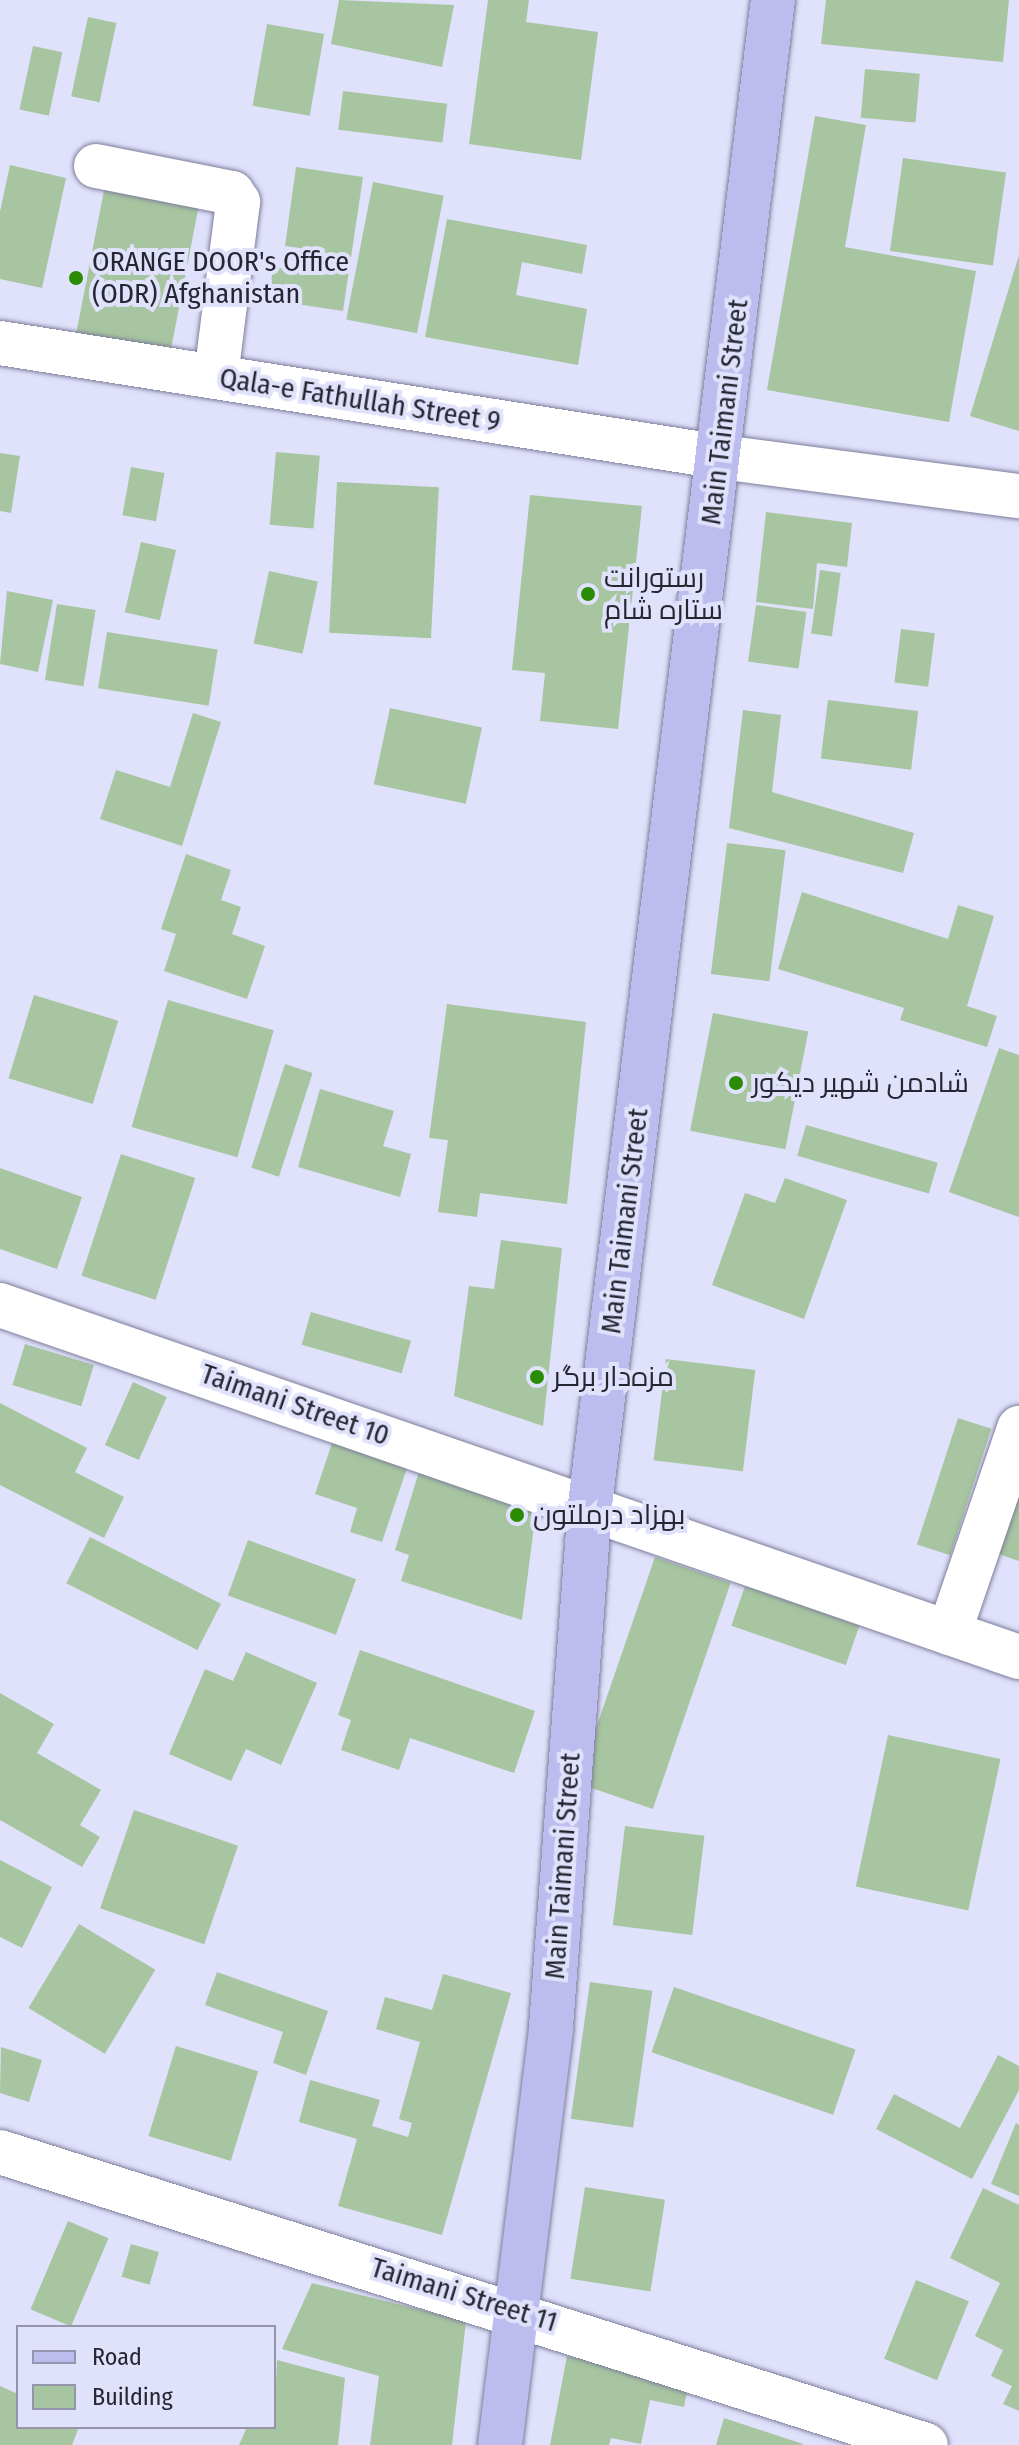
<!DOCTYPE html>
<html>
<head>
<meta charset="utf-8">
<style>
  body { margin:0 }
  #map { position:relative; width:1019px; height:2445px; overflow:hidden; background:#e0e1fb; font-family:"Fira Sans Condensed",Cairo,sans-serif }
  div>[style] { position:absolute }
  .building>* { inset:0; background:#a7c5a0; transform-origin:0 0 }
  .roads { filter:drop-shadow(0 0 2px #7d7e9b) drop-shadow(0 0 2px #7d7e9b) }
  .minor>* { height:44px; margin:-22px; padding:0 22px; transform-origin:22px; border-radius:22px; background:#fff }
  .major>* { height:44px; margin:-22px; padding:0 22px; transform-origin:22px; border-radius:22px; background:#bdbcef }
  .dots>* { width:22px; height:22px; translate:-50% -50%; box-sizing:border-box; border:4px solid #e0e1fb; border-radius:50% }
  span { translate:-50% -50%; white-space:nowrap; text-align:center; line-height:1.15; -webkit-text-stroke:8px #e0e1fb; paint-order:stroke }
  .poi-label { font-size:28px; color:#252632 }
  .left { translate:0 -50%; text-align:left }
  .street-label { font-size:28px; color:#252632 }
  .legend { position:absolute; left:16px; top:2325px; width:260px; height:104px; box-sizing:border-box; background:#e0e1fb; border:2px solid #9596ab; margin:0; padding:10px 14px; list-style:none; font-size:24px; color:#252632 }
  .legend li { display:flex; align-items:center; gap:16px; height:40px }
  .legend b { width:40px; border:2px solid #9596ab }
</style>
</head>
<body>
<div id="map">
  <div class="building">
    <i style="clip-path:polygon(339px 0,454px 5px,442px 67px,331px 44px)"></i>
    <i style="clip-path:polygon(488px 0,529px 0,526px 22px,598px 32px,581px 160px,469px 144px)"></i>
    <i style="clip-path:polygon(826px 0,1009px 0,1003px 62px,821px 44px)"></i>
    <i style="left:88px;top:17px;width:29px;height:81px;rotate:12deg"></i>
    <i style="left:267px;top:24px;width:58px;height:83px;rotate:10deg"></i>
    <i style="left:33px;top:46px;width:30px;height:65px;rotate:12deg"></i>
    <i style="left:865px;top:69px;width:55px;height:49px;rotate:5deg"></i>
    <i style="left:343px;top:91px;width:105px;height:39px;rotate:7deg"></i>
    <i style="clip-path:polygon(815px 116px,866px 125px,845px 247px,976px 271px,949px 422px,767px 390px)"></i>
    <i style="left:903px;top:158px;width:104px;height:94px;rotate:8deg"></i>
    <i style="clip-path:polygon(10px 165px,66px 178px,42px 288px,0 279px,0 212px)"></i>
    <i style="clip-path:polygon(296px 167px,363px 177px,343px 311px,269px 300px,273px 267px,311px 273px,315px 250px,285px 246px)"></i>
    <i style="left:107px;top:175px;width:96px;height:173px;rotate:11deg"></i>
    <i style="left:373px;top:182px;width:72px;height:140px;rotate:11deg"></i>
    <i style="clip-path:polygon(447px 219px,587px 245px,582px 274px,522px 262px,516px 295px,587px 309px,578px 365px,425px 337px)"></i>
    <i style="clip-path:polygon(1019px 255px,1019px 431px,970px 416px)"></i>
    <i style="left:276px;top:452px;width:44px;height:73px;rotate:5deg"></i>
    <i style="clip-path:polygon(0 453px,20px 456px,11px 513px,0 511px)"></i>
    <i style="left:131px;top:467px;width:34px;height:49px;rotate:10deg"></i>
    <i style="left:337px;top:482px;width:102px;height:151px;rotate:3deg"></i>
    <i style="clip-path:polygon(530px 495px,642px 506px,618px 729px,540px 721px,545px 673px,512px 670px)"></i>
    <i style="clip-path:polygon(766px 512px,852px 523px,847px 567px,817px 563px,813px 609px,756px 602px)"></i>
    <i style="left:141px;top:542px;width:36px;height:72px;rotate:13deg"></i>
    <i style="left:820px;top:570px;width:21px;height:64px;rotate:8deg"></i>
    <i style="left:269px;top:571px;width:50px;height:74px;rotate:12deg"></i>
    <i style="clip-path:polygon(7px 591px,53px 600px,38px 672px,0 664px)"></i>
    <i style="left:57px;top:604px;width:39px;height:77px;rotate:9deg"></i>
    <i style="left:756px;top:605px;width:51px;height:57px;rotate:8deg"></i>
    <i style="left:901px;top:629px;width:34px;height:54px;rotate:7deg"></i>
    <i style="left:107px;top:632px;width:112px;height:57px;rotate:9deg"></i>
    <i style="left:828px;top:700px;width:91px;height:59px;rotate:7deg"></i>
    <i style="left:390px;top:708px;width:94px;height:78px;rotate:12deg"></i>
    <i style="clip-path:polygon(743px 710px,781px 715px,772px 792px,914px 833px,903px 873px,729px 828px)"></i>
    <i style="clip-path:polygon(193px 713px,221px 722px,182px 846px,100px 819px,116px 770px,170px 787px)"></i>
    <i style="left:727px;top:843px;width:59px;height:132px;rotate:7deg"></i>
    <i style="clip-path:polygon(186px 854px,231px 870px,221px 900px,241px 907px,232px 934px,265px 946px,247px 999px,164px 971px,176px 934px,161px 929px)"></i>
    <i style="clip-path:polygon(802px 892px,948px 939px,958px 905px,994px 916px,967px 1006px,997px 1016px,987px 1047px,900px 1020px,904px 1008px,778px 969px)"></i>
    <i style="left:34px;top:995px;width:88px;height:87px;rotate:17deg"></i>
    <i style="left:168px;top:1000px;width:110px;height:132px;rotate:16deg"></i>
    <i style="clip-path:polygon(447px 1004px,586px 1022px,567px 1204px,480px 1193px,477px 1217px,438px 1212px,448px 1140px,429px 1138px)"></i>
    <i style="left:713px;top:1013px;width:97px;height:120px;rotate:11deg"></i>
    <i style="clip-path:polygon(999px 1048px,1019px 1055px,1019px 1217px,949px 1192px)"></i>
    <i style="left:285px;top:1064px;width:29px;height:109px;rotate:18deg"></i>
    <i style="clip-path:polygon(320px 1089px,394px 1111px,383px 1146px,411px 1154px,400px 1197px,298px 1167px)"></i>
    <i style="left:806px;top:1125px;width:137px;height:32px;rotate:16deg"></i>
    <i style="left:121px;top:1154px;width:78px;height:128px;rotate:18deg"></i>
    <i style="clip-path:polygon(0 1168px,82px 1197px,57px 1269px,0 1249px)"></i>
    <i style="clip-path:polygon(785px 1178px,847px 1200px,804px 1319px,712px 1285px,745px 1193px,775px 1203px)"></i>
    <i style="clip-path:polygon(501px 1240px,562px 1248px,543px 1426px,454px 1396px,469px 1286px,494px 1289px)"></i>
    <i style="left:311px;top:1312px;width:104px;height:34px;rotate:16deg"></i>
    <i style="left:25px;top:1344px;width:72px;height:43px;rotate:17deg"></i>
    <i style="left:666px;top:1359px;width:90px;height:102px;rotate:7deg"></i>
    <i style="left:133px;top:1382px;width:37px;height:69px;rotate:24deg"></i>
    <i style="clip-path:polygon(0 1403px,87px 1448px,75px 1472px,124px 1497px,104px 1538px,0 1485px)"></i>
    <i style="left:958px;top:1418px;width:35px;height:133px;rotate:18deg"></i>
    <i style="clip-path:polygon(333px 1440px,408px 1465px,382px 1542px,350px 1532px,357px 1508px,315px 1494px)"></i>
    <i style="clip-path:polygon(1019px 1462px,1019px 1561px,990px 1551px)"></i>
    <i style="clip-path:polygon(421px 1465px,537px 1503px,522px 1620px,401px 1581px,409px 1555px,395px 1550px)"></i>
    <i style="left:90px;top:1537px;width:147px;height:52px;rotate:27deg"></i>
    <i style="left:248px;top:1540px;width:115px;height:59px;rotate:20deg"></i>
    <i style="left:655px;top:1557px;width:80px;height:239px;rotate:19deg"></i>
    <i style="left:745px;top:1586px;width:121px;height:42px;rotate:19deg"></i>
    <i style="clip-path:polygon(360px 1650px,535px 1711px,514px 1773px,410px 1738px,399px 1770px,341px 1750px,351px 1720px,338px 1715px)"></i>
    <i style="clip-path:polygon(246px 1652px,317px 1683px,281px 1765px,246px 1749px,231px 1781px,169px 1754px,205px 1669px,233px 1681px)"></i>
    <i style="clip-path:polygon(0 1693px,54px 1724px,37px 1753px,101px 1790px,80px 1825px,100px 1837px,82px 1867px,0 1820px)"></i>
    <i style="left:888px;top:1735px;width:115px;height:155px;rotate:12deg"></i>
    <i style="left:134px;top:1810px;width:110px;height:104px;rotate:19deg"></i>
    <i style="left:625px;top:1826px;width:80px;height:100px;rotate:7deg"></i>
    <i style="clip-path:polygon(0 1860px,52px 1887px,22px 1948px,0 1937px)"></i>
    <i style="left:79px;top:1924px;width:89px;height:98px;rotate:31deg"></i>
    <i style="clip-path:polygon(217px 1972px,328px 2011px,306px 2075px,273px 2063px,283px 2032px,205px 2005px)"></i>
    <i style="clip-path:polygon(443px 1974px,511px 1993px,442px 2235px,338px 2206px,357px 2139px,299px 2122px,310px 2080px,380px 2100px,372px 2126px,408px 2137px,412px 2123px,399px 2119px,420px 2042px,376px 2029px,385px 1997px,432px 2010px)"></i>
    <i style="left:590px;top:1982px;width:63px;height:138px;rotate:8deg"></i>
    <i style="left:674px;top:1987px;width:192px;height:69px;rotate:19deg"></i>
    <i style="left:176px;top:2046px;width:86px;height:94px;rotate:17deg"></i>
    <i style="clip-path:polygon(1px 2047px,42px 2060px,29px 2102px,0 2093px)"></i>
    <i style="clip-path:polygon(998px 2055px,1019px 2066px,1019px 2090px,972px 2179px,876px 2129px,894px 2094px,960px 2128px)"></i>
    <i style="clip-path:polygon(1016px 2123px,1019px 2125px,1019px 2196px,991px 2184px)"></i>
    <i style="left:585px;top:2187px;width:81px;height:93px;rotate:9deg"></i>
    <i style="clip-path:polygon(983px 2188px,1019px 2205px,1019px 2411px,1003px 2404px,1012px 2386px,991px 2376px,1003px 2350px,975px 2336px,1000px 2283px,950px 2258px)"></i>
    <i style="left:68px;top:2221px;width:44px;height:96px;rotate:23deg"></i>
    <i style="left:131px;top:2244px;width:29px;height:34px;rotate:16deg"></i>
    <i style="left:916px;top:2280px;width:57px;height:85px;rotate:22deg"></i>
    <i style="clip-path:polygon(312px 2283px,466px 2321px,452px 2445px,370px 2445px,379px 2376px,282px 2349px)"></i>
    <i style="clip-path:polygon(567px 2356px,689px 2381px,684px 2407px,650px 2400px,641px 2444px,611px 2438px,609px 2445px,550px 2445px)"></i>
    <i style="clip-path:polygon(277px 2360px,345px 2378px,338px 2445px,239px 2445px,247px 2427px,274px 2427px)"></i>
    <i style="clip-path:polygon(0 2386px,18px 2394px,18px 2427px,79px 2427px,72px 2445px,0 2445px)"></i>
    <i style="clip-path:polygon(724px 2418px,803px 2444px,802px 2445px,716px 2445px)"></i>
  </div>
  <div class="roads">
    <div class="minor">
      <i style="left:96px;top:166px;width:139px;rotate:11.2deg"></i>
      <i style="left:232px;top:193px;width:11px;rotate:56deg"></i>
      <i style="left:238px;top:202px;width:176px;rotate:97.2deg"></i>
      <i style="left:0;top:343px;width:730px;rotate:8.98deg"></i>
      <i style="left:721px;top:457px;width:301px;rotate:7.5deg"></i>
      <i style="left:0;top:1305px;width:1078px;rotate:19.06deg"></i>
      <i style="left:949px;top:1633px;width:217px;rotate:-71.1deg"></i>
      <i style="left:0;top:2152px;width:971px;rotate:17.56deg"></i>
    </div>
    <div class="major">
      <i style="left:500px;top:2445px;width:421px;rotate:-83deg"></i>
      <i style="left:551px;top:2027px;width:523px;rotate:-85.73deg"></i>
      <i style="left:590px;top:1505px;width:1516px;rotate:-83.07deg"></i>
    </div>
  </div>
  <div class="dots">
    <i style="left:76px;top:278px;background:#2a8c03"></i>
    <i style="left:588px;top:594px;background:#2a8c03"></i>
    <i style="left:736px;top:1083px;background:#2a8c03"></i>
    <i style="left:537px;top:1377px;background:#2a8c03"></i>
    <i style="left:517px;top:1515px;background:#2a8c03"></i>
  </div>
  <div class="poi-label">
    <span class="left" style="left:92px;top:278px">ORANGE DOOR's Office<br>(ODR) Afghanistan</span>
    <span class="left" style="left:604px;top:594px">رستورانت<br>ستاره شام</span>
    <span class="left" style="left:752px;top:1083px">شادمن شهیر دیکور</span>
    <span class="left" style="left:553px;top:1377px">مزه‌دار برگر</span>
    <span class="left" style="left:533px;top:1515px">بهزاد درملتون</span>
  </div>
  <div class="street-label">
    <span style="left:360px;top:400px;rotate:9deg">Qala-e Fathullah Street 9</span>
    <span style="left:725px;top:412px;rotate:-83deg">Main Taimani Street</span>
    <span style="left:625px;top:1221px;rotate:-83deg">Main Taimani Street</span>
    <span style="left:295px;top:1405px;rotate:19deg">Taimani Street 10</span>
    <span style="left:563px;top:1866px;rotate:-86deg">Main Taimani Street</span>
    <span style="left:464px;top:2295px;rotate:17deg">Taimani Street 11</span>
  </div>
  <ul class="legend">
  <li><b style="height:10px;background:#bdbcef"></b>Road</li>
  <li><b style="height:22px;background:#a7c5a0"></b>Building</li>
  </ul>
</div>
</body>
</html>
